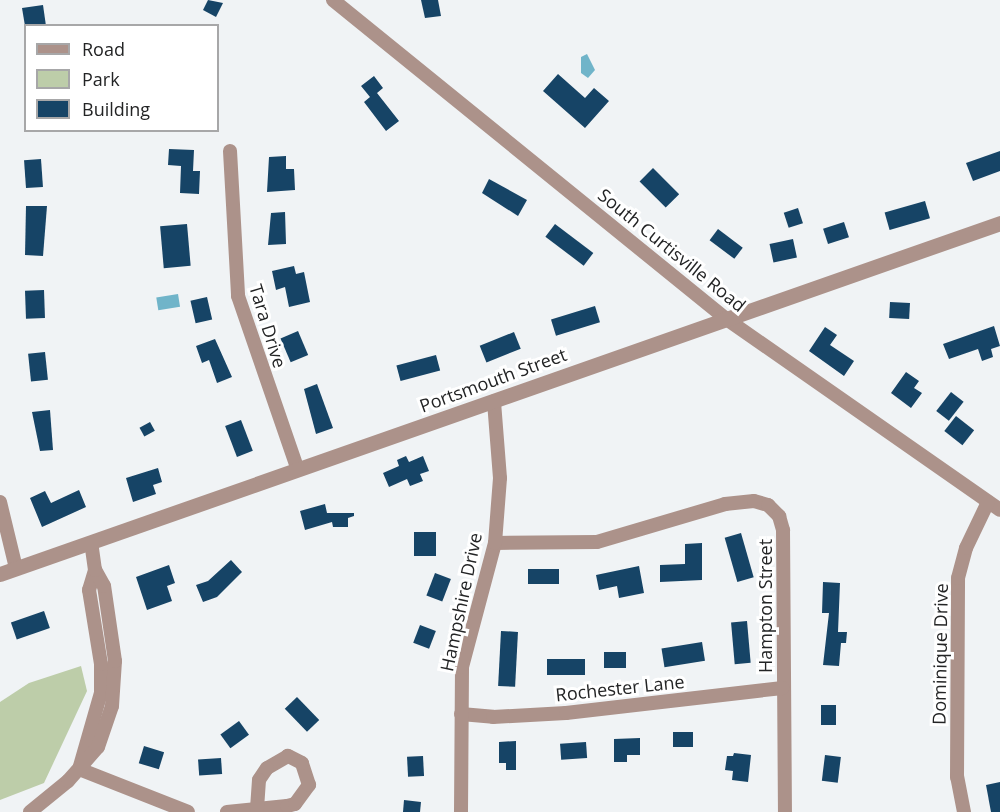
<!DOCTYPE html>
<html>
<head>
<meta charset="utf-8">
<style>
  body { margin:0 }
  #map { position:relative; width:1000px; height:812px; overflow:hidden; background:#f0f3f5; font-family:"Open Sans",sans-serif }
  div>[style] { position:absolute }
  .green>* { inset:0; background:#bdcda9 }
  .water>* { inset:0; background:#70b4c9; transform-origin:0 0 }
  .building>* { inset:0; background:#164466; transform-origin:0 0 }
  .minor>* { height:14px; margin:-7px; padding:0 7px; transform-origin:7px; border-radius:7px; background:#ac928a }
  .tertiary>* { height:15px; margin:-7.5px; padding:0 7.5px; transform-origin:7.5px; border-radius:7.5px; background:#ac928a }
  span { translate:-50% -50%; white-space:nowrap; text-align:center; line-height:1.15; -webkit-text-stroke:6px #fff; paint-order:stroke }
  .street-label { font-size:18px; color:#232425 }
  .legend { position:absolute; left:24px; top:24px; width:195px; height:108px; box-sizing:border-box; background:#fff; border:2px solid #a7a7a8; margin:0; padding:8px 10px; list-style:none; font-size:18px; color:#232425 }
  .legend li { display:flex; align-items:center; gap:12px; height:30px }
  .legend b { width:30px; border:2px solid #a7a7a8 }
</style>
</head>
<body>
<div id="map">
  <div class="green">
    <i style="clip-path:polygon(81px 666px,87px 691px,44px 783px,0 800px,0 702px,29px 683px)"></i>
  </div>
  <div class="water">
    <i style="clip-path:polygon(587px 54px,595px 70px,588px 78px,581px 73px,581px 57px)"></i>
    <i style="left:178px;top:294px;width:13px;height:22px;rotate:81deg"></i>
  </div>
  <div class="building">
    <i style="clip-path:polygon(208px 0,223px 3px,216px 17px,203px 10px)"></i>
    <i style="clip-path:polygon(421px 0,438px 0,441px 16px,425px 18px)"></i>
    <i style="clip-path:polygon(43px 5px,46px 26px,25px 26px,22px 8px)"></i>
    <i style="clip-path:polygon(558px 74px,585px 98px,594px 88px,609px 101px,585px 128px,543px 91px)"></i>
    <i style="clip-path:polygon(374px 76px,383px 88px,377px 93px,399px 121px,386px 131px,364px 102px,370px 97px,361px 86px)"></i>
    <i style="clip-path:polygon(169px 149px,194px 150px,193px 171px,200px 171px,199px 194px,180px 193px,181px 166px,168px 165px)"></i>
    <i style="clip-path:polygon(1000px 151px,1000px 171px,973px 181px,966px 163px)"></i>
    <i style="clip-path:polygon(286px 156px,286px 169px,294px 169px,295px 190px,267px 192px,269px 157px)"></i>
    <i style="left:41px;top:159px;width:28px;height:17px;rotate:86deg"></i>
    <i style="left:653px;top:168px;width:37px;height:19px;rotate:45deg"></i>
    <i style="clip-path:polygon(489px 179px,527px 200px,518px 216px,482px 193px)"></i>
    <i style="left:925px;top:201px;width:18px;height:42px;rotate:74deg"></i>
    <i style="clip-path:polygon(26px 206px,47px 206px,43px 256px,25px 255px)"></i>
    <i style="left:798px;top:208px;width:16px;height:15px;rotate:72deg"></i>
    <i style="clip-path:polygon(285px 212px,286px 244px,268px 245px,271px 213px)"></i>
    <i style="left:844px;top:222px;width:16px;height:22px;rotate:72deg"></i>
    <i style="left:187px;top:224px;width:42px;height:27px;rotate:85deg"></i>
    <i style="left:555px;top:224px;width:48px;height:16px;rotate:37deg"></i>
    <i style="left:718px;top:229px;width:31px;height:14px;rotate:37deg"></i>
    <i style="left:793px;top:239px;width:19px;height:24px;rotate:78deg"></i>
    <i style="clip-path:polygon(294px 266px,296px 274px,304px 272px,310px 302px,289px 307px,285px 287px,276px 290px,272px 271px)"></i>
    <i style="left:44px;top:290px;width:28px;height:19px;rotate:88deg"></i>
    <i style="left:207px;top:297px;width:23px;height:17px;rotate:77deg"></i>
    <i style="left:890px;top:302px;width:20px;height:16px;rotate:3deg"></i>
    <i style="left:595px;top:306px;width:17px;height:46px;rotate:73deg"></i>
    <i style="clip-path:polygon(994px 326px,1000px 346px,991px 349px,993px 357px,982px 361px,978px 349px,949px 359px,943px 344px)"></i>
    <i style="clip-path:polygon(825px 327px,837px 335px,830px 345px,854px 361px,844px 376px,809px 351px)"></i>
    <i style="left:298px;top:331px;width:26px;height:19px;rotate:67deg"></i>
    <i style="left:514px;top:332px;width:18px;height:37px;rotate:68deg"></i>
    <i style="clip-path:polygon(215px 339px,232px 377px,217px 383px,209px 360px,202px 363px,196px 346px)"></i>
    <i style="left:45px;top:352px;width:28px;height:17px;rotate:84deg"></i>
    <i style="left:436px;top:355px;width:16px;height:41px;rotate:75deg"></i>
    <i style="clip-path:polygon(906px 372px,919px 381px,914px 388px,922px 393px,911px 408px,891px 393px)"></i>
    <i style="clip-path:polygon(317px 384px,333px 428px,316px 434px,304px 389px)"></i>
    <i style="left:951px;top:392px;width:16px;height:24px;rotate:38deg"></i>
    <i style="clip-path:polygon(50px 410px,53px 450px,40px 451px,32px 412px)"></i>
    <i style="left:956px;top:416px;width:23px;height:19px;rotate:38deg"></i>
    <i style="left:241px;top:420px;width:33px;height:17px;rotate:69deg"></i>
    <i style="left:150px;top:422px;width:10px;height:12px;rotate:61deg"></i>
    <i style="clip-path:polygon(406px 456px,409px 462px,423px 456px,429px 471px,420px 474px,423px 481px,410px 486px,407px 479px,389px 487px,383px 473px,399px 466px,397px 460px)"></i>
    <i style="clip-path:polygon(158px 468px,162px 482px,153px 485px,156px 494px,133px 502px,126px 478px)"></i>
    <i style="clip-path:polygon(79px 490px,86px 507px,42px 527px,30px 498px,45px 491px,51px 503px)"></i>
    <i style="clip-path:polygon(325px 504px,327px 513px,354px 513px,354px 516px,348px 518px,348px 527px,333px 527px,332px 522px,305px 530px,300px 511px)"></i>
    <i style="left:436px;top:532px;width:24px;height:22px;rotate:90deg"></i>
    <i style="left:741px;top:533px;width:46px;height:17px;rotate:74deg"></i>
    <i style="clip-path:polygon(702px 543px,702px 580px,660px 582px,660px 565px,685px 564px,685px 544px)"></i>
    <i style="clip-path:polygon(231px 560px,242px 572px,217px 597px,203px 602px,196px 585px,208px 581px)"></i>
    <i style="clip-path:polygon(169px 565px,175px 583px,167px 586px,172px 601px,147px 610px,136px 577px)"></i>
    <i style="clip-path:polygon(639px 566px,644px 593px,619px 598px,617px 586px,599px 590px,596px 575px)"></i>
    <i style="left:559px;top:569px;width:15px;height:31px;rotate:90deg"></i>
    <i style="left:435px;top:573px;width:17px;height:24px;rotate:21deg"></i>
    <i style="clip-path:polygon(823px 582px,840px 583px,838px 632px,847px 632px,846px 643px,841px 643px,839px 666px,823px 665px,829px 613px,822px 613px)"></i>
    <i style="left:44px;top:611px;width:18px;height:35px;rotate:71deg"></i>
    <i style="left:747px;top:621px;width:42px;height:16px;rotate:85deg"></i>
    <i style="left:420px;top:625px;width:17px;height:19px;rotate:21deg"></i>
    <i style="left:501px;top:631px;width:17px;height:55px;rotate:3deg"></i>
    <i style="left:702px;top:642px;width:19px;height:41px;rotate:81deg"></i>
    <i style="left:626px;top:652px;width:16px;height:22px;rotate:90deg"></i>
    <i style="left:585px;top:659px;width:16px;height:38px;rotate:90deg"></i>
    <i style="left:297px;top:697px;width:32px;height:17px;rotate:46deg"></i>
    <i style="left:821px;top:705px;width:15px;height:20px"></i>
    <i style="left:239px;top:721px;width:17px;height:23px;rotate:54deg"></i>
    <i style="left:673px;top:732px;width:20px;height:15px"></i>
    <i style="clip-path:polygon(640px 738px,640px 755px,627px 755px,627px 762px,614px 762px,614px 739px)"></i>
    <i style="clip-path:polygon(516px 741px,516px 770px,506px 770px,506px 763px,499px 763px,499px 742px)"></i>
    <i style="left:586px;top:742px;width:16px;height:26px;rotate:86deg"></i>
    <i style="left:144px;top:746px;width:21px;height:18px;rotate:17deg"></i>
    <i style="clip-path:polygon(734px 753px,751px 755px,748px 782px,732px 780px,733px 771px,725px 770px,727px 756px,733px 756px)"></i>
    <i style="left:825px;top:755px;width:16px;height:26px;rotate:7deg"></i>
    <i style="left:423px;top:756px;width:20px;height:16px;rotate:87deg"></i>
    <i style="left:221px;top:758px;width:16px;height:23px;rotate:86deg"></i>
    <i style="clip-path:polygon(1000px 782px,1000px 812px,991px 812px,986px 785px)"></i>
    <i style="clip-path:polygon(404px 800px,421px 802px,420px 812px,403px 812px)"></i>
  </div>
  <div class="minor">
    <i style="left:333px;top:0;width:505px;rotate:39.05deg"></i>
    <i style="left:725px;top:318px;width:335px;rotate:34.9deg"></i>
    <i style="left:230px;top:151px;width:145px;rotate:86.8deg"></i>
    <i style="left:238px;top:296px;width:184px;rotate:71deg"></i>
    <i style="left:0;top:502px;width:68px;rotate:76.4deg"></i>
    <i style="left:495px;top:543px;width:102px;rotate:-0.6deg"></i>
    <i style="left:597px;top:542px;width:134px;rotate:-16.5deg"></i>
    <i style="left:725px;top:504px;width:29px;rotate:-6deg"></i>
    <i style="left:754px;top:501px;width:15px;rotate:16deg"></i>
    <i style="left:768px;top:505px;width:16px;rotate:45deg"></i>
    <i style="left:779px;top:516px;width:15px;rotate:74deg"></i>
    <i style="left:783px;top:530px;width:282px;rotate:89.6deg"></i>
    <i style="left:461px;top:714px;width:32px;rotate:5deg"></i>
    <i style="left:493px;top:717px;width:73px;rotate:-3.1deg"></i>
    <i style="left:566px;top:713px;width:218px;rotate:-6.6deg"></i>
    <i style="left:80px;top:766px;width:76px;rotate:-74deg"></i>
    <i style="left:101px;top:693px;width:29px;rotate:-90deg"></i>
    <i style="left:101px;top:664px;width:75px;rotate:-99.2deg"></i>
    <i style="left:89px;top:590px;width:21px;rotate:-73deg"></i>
    <i style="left:79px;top:769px;width:117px;rotate:21.5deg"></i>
    <i style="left:30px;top:812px;width:49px;rotate:-39.2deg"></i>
    <i style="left:68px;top:781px;width:45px;rotate:-48.6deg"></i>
    <i style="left:98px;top:747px;width:43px;rotate:-71.1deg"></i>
    <i style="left:112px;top:706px;width:45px;rotate:-86.2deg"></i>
    <i style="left:115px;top:661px;width:76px;rotate:-98.3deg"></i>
    <i style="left:104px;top:586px;width:18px;rotate:-119deg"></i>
    <i style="left:95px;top:570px;width:27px;rotate:-98deg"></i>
    <i style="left:227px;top:812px;width:60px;rotate:-5.7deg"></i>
    <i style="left:287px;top:806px;width:8px;rotate:-14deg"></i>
    <i style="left:295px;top:804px;width:24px;rotate:-54deg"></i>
    <i style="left:309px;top:785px;width:23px;rotate:-108deg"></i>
    <i style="left:302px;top:763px;width:16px;rotate:-153deg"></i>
    <i style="left:288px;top:756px;width:24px;rotate:150deg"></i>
    <i style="left:267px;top:768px;width:14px;rotate:124deg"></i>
    <i style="left:259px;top:780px;width:29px;rotate:94deg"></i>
    <i style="left:461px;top:812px;width:145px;rotate:-89.6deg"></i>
    <i style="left:462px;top:667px;width:128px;rotate:-75.1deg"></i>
    <i style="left:495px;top:543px;width:65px;rotate:-85.6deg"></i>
    <i style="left:500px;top:478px;width:77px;rotate:-94.5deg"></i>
    <i style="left:964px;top:812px;width:36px;rotate:-101deg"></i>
    <i style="left:957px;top:777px;width:199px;rotate:-89.7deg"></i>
    <i style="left:958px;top:578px;width:31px;rotate:-75deg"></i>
    <i style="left:966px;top:548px;width:51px;rotate:-64.4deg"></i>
  </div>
  <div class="tertiary">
    <i style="left:0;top:574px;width:1060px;rotate:-19.34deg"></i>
  </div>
  <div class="street-label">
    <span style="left:672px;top:250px;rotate:39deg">South Curtisville Road</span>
    <span style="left:268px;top:326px;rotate:73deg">Tara Drive</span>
    <span style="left:493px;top:380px;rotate:-20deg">Portsmouth Street</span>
    <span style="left:461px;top:602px;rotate:-78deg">Hampshire Drive</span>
    <span style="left:765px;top:606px;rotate:-90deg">Hampton Street</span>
    <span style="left:940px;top:654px;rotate:-89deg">Dominique Drive</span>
    <span style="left:620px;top:688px;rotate:-6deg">Rochester Lane</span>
  </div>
  <ul class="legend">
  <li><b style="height:8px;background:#ac928a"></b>Road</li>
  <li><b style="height:16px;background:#bdcda9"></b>Park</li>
  <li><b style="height:16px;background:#164466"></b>Building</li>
  </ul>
</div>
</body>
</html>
